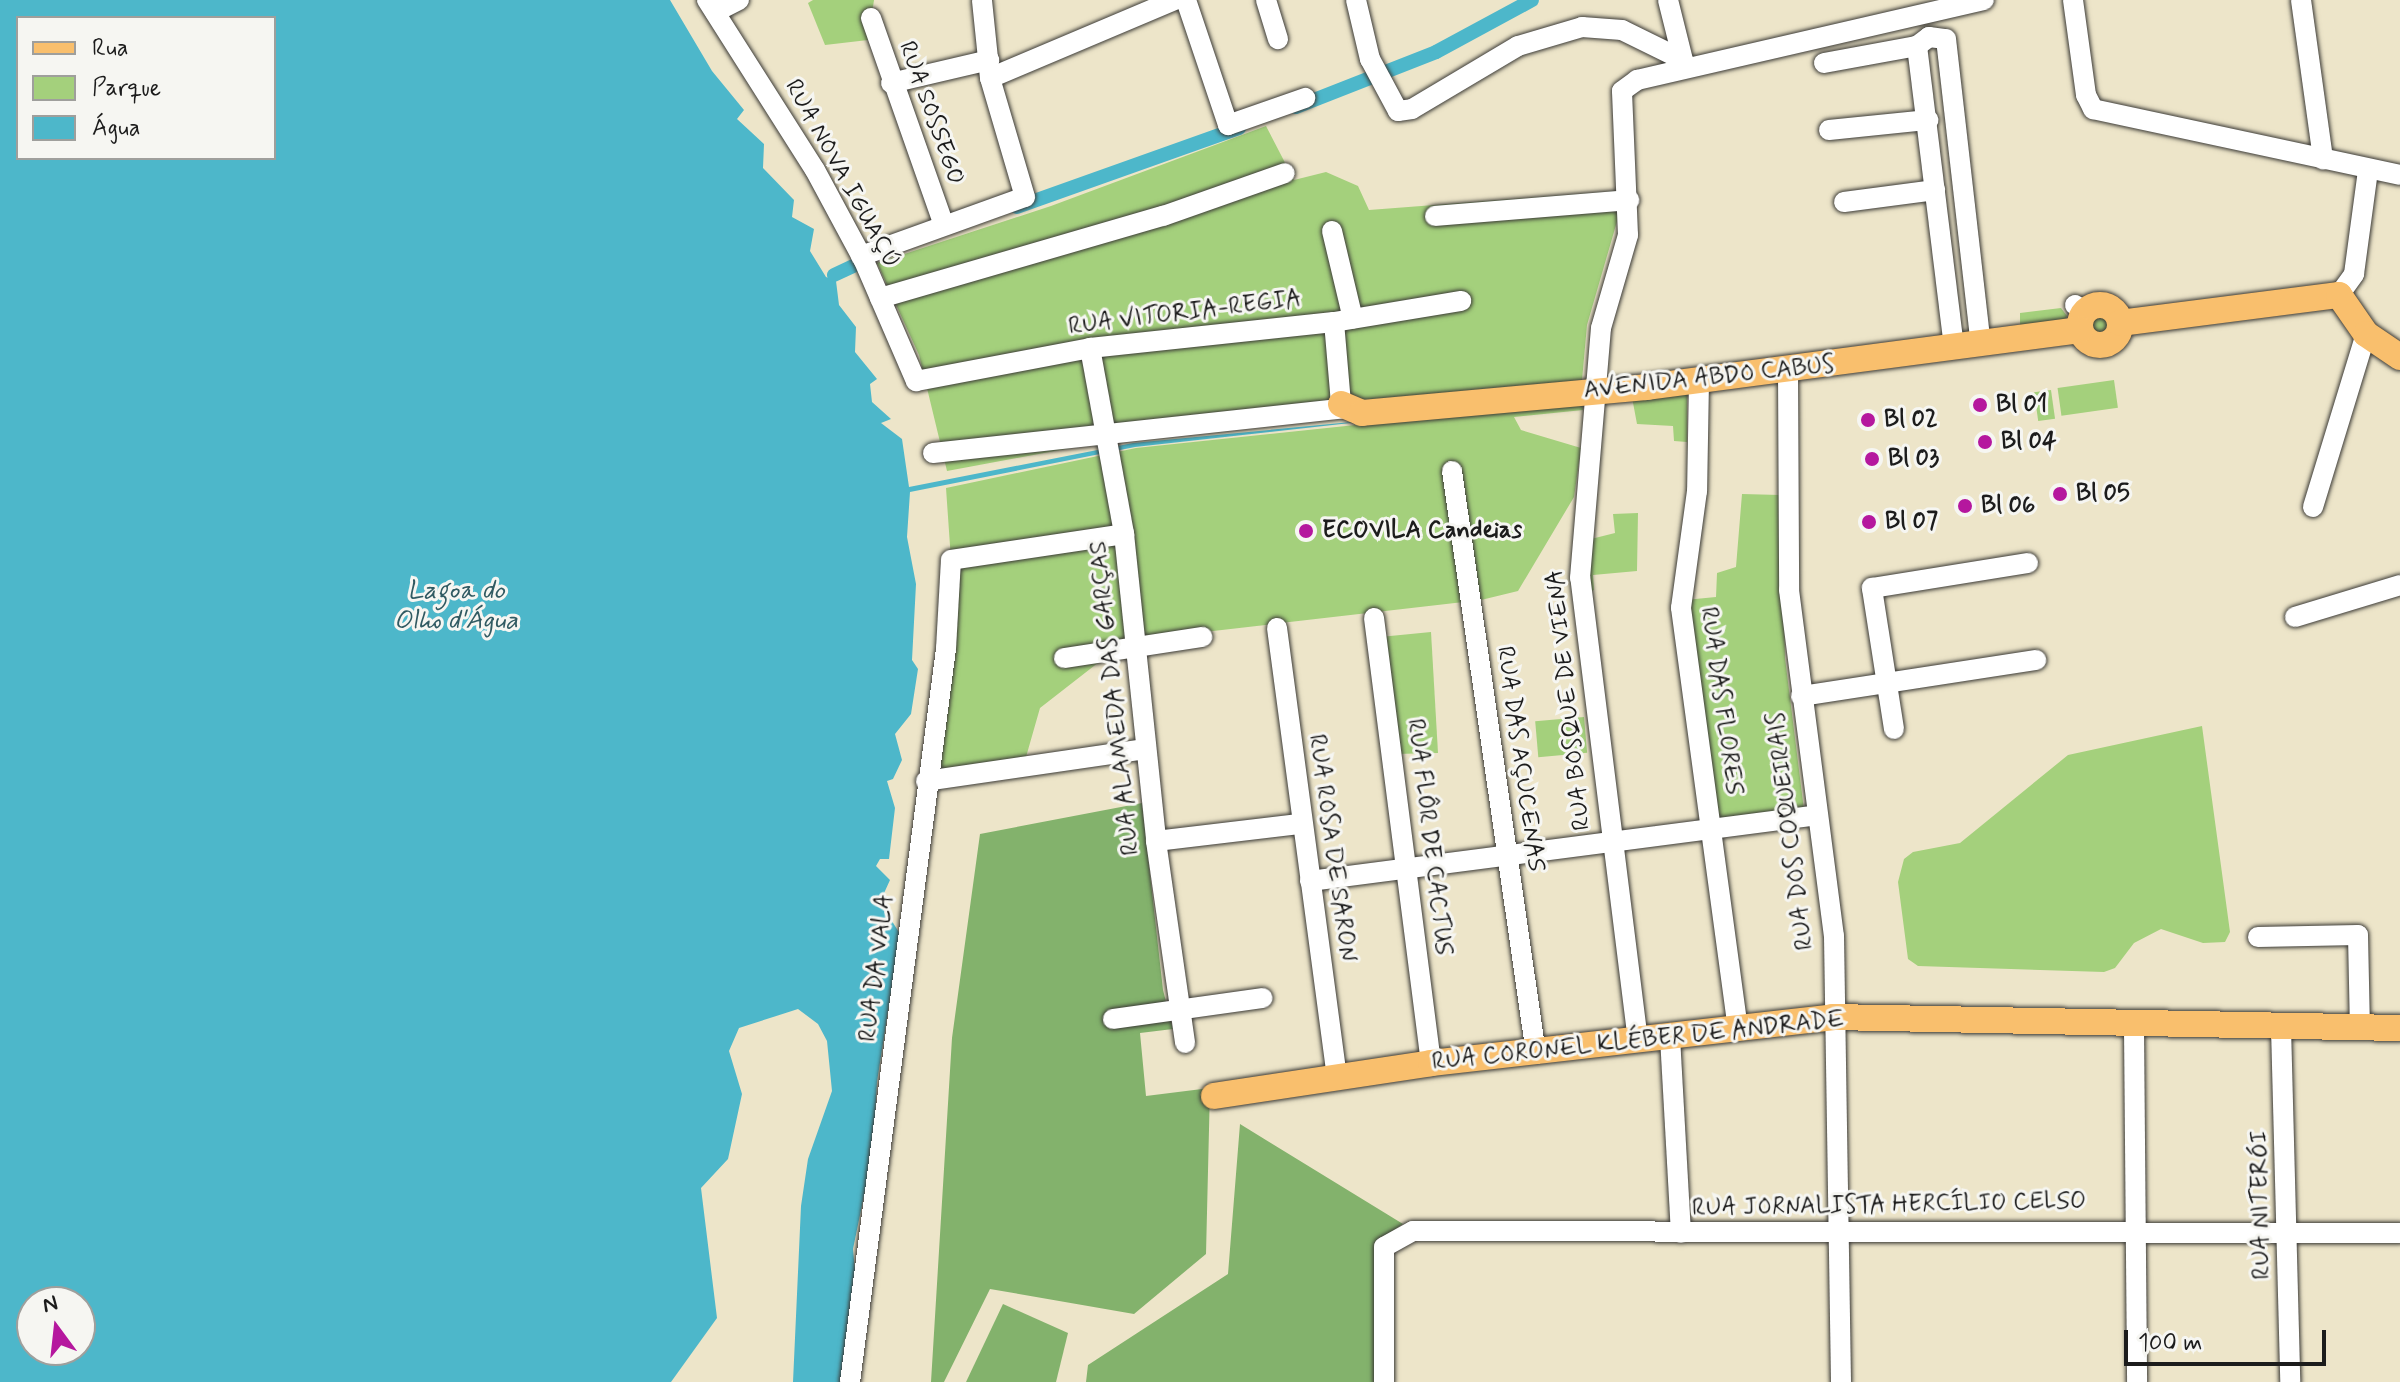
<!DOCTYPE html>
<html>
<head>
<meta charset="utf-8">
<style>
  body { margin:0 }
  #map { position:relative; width:2400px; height:1382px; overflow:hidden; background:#ede5c9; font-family:Mynerve,sans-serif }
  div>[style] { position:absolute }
  .green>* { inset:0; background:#a4d07c; transform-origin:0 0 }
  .round { border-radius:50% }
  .forest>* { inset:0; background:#83b26c }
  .water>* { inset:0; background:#4db7ca }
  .canal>* { height:14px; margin:-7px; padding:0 7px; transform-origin:7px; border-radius:7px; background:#4db7ca }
  .roads { filter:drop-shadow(0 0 2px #3b3a36) drop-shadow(0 0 2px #3b3a36) }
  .minor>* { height:20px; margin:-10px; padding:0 10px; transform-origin:10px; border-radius:10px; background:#fff }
  .major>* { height:26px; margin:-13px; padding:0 13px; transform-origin:13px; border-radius:13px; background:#f9bf6d }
  .major>.ring { margin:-13px; padding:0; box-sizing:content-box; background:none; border:26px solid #f9bf6d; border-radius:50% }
  .dots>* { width:22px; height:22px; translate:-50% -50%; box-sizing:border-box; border:4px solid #f6f6f2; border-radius:50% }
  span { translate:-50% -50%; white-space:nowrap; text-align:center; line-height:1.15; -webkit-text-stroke:6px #f6f6f2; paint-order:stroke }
  .street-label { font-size:24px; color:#1c1c1c }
  .poi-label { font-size:24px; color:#1c1c1c; font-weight:700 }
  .left { translate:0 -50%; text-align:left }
  .water-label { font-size:26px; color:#305a62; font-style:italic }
  .legend { position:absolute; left:16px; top:16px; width:260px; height:144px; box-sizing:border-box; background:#f6f6f2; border:2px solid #9f9f9c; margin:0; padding:10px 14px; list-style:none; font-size:24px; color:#1c1c1c }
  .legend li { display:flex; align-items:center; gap:16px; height:40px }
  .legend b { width:40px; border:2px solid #9f9f9c }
  .north { position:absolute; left:16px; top:1286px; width:80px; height:80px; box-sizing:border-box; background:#f6f6f2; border:2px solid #9f9f9c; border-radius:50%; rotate:345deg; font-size:22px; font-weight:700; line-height:32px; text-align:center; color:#1c1c1c }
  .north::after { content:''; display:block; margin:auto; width:28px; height:36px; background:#b5179e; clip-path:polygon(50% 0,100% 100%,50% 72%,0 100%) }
  .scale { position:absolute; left:2124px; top:1330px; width:202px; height:36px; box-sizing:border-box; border:4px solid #1c1c1c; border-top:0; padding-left:10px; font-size:24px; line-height:28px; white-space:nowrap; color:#1c1c1c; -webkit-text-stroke:6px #f6f6f2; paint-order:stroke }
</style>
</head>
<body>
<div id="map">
  <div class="green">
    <i style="clip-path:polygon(813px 0,874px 0,868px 40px,825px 45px,808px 3px)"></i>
    <i style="clip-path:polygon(1266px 126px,1294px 180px,1326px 172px,1358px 186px,1369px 210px,1618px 191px,1618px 218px,1587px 325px,1582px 380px,1103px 442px,947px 471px,919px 355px,877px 263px,1051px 206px)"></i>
    <i style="clip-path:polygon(2061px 308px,2067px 316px,2063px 323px,2020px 325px,2020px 313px)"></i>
    <i class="round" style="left:2085px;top:309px;width:30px;height:30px"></i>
    <i style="left:2114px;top:380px;width:28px;height:57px;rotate:82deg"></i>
    <i style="clip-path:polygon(1687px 386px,1687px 442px,1674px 441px,1673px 426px,1637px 424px,1631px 392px)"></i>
    <i style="left:2051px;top:390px;width:29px;height:17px;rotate:82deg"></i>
    <i style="clip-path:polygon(1582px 401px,1583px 410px,1514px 417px,1521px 430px,1581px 448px,1574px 497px,1518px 591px,1481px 600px,1126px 641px,1040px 708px,1026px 757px,939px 770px,951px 560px,946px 488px,1136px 448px)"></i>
    <i style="clip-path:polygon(1742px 494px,1782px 495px,1785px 658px,1804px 810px,1719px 819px,1685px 600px,1716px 597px,1717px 573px,1736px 567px)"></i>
    <i style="clip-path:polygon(1638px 513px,1637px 571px,1593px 575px,1594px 590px,1583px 594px,1583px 541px,1615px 533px,1613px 514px)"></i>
    <i style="clip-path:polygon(1431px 632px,1438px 753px,1395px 754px,1380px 637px)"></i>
    <i style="left:1584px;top:717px;width:36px;height:49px;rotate:85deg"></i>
    <i style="clip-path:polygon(2202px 726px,2230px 932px,2225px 942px,2203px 943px,2161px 929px,2134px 943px,2115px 968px,2104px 972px,1918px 966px,1908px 959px,1898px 882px,1904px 859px,1913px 852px,1960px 843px,2068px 755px)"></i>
  </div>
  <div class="forest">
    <i style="clip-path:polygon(1142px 803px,1163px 990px,1173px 1029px,1140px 1033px,1146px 1096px,1210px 1088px,1206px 1254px,1134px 1314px,990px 1289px,944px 1382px,931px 1382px,952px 1038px,980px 834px)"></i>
    <i style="clip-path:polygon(1240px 1124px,1403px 1224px,1374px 1243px,1375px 1382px,1086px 1382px,1088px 1365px,1228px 1274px)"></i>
    <i style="clip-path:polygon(1003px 1304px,1068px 1333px,1056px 1382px,966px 1382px)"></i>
  </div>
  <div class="water">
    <i style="clip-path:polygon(evenodd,0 0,670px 0,712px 71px,744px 110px,737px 119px,764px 144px,763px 168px,794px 200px,792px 217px,814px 229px,810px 251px,826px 277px,836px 281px,839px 305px,856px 327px,855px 352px,877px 379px,870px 384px,872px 402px,891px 419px,881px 423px,902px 439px,909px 487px,1133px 443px,1404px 417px,1135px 447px,910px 492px,907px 537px,916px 584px,912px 660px,918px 669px,911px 714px,895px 734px,902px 760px,893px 779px,887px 781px,895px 808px,889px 859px,880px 859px,876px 866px,890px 880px,880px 902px,900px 934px,877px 1082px,873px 1152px,853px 1249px,856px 1281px,840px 1382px,793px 1382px,801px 1206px,808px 1159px,832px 1091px,827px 1041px,818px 1024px,798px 1009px,739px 1028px,729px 1051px,742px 1094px,728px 1159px,701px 1188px,717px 1318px,671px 1382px,0 1382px,0 0,18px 18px,274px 18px,274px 158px,18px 158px,18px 18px,0 0,32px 1302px,80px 1302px,80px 1350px,32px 1350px,32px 1302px)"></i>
  </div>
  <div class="canal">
    <i style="left:1296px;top:107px;width:150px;rotate:-21.4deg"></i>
    <i style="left:1436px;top:52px;width:109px;rotate:-28.4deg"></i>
    <i style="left:1017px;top:207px;width:236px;rotate:-19.6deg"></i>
    <i style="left:834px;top:275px;width:38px;rotate:-25deg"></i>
  </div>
  <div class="roads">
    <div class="minor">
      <i style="left:707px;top:0;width:201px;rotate:57.6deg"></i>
      <i style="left:815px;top:170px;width:103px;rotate:61.7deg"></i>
      <i style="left:864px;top:261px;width:131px;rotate:66.6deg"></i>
      <i style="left:916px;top:381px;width:177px;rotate:-10.7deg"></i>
      <i style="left:1090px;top:348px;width:245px;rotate:-6.1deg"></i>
      <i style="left:1334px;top:322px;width:129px;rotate:-9.4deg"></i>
      <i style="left:1186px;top:0;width:132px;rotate:71.4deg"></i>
      <i style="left:1228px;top:125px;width:82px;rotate:-19.3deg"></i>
      <i style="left:1266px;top:0;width:41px;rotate:72.9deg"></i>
      <i style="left:1356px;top:0;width:61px;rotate:76.7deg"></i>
      <i style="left:1370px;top:59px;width:59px;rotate:61.7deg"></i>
      <i style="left:1398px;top:111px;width:14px;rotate:-8deg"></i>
      <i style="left:1412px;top:109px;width:123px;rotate:-30.7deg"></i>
      <i style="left:1518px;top:46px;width:67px;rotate:-16.5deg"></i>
      <i style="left:1582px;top:27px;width:40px;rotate:4.3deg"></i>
      <i style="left:1622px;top:30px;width:68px;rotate:26.2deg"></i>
      <i style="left:1668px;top:0;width:70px;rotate:76deg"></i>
      <i style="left:2073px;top:0;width:96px;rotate:82.2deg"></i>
      <i style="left:2086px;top:95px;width:16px;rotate:63deg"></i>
      <i style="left:2093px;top:109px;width:314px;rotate:12.1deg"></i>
      <i style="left:2301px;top:0;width:161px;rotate:82.1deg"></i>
      <i style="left:715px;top:12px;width:27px;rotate:-27deg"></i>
      <i style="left:871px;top:18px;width:219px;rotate:70.6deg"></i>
      <i style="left:1917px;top:46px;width:305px;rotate:83deg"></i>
      <i style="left:1824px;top:63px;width:95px;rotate:-10.4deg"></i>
      <i style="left:1917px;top:46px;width:15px;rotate:-37deg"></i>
      <i style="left:1929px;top:37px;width:17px;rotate:7deg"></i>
      <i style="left:1946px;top:39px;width:308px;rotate:83.5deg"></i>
      <i style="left:990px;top:78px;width:201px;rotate:-22.9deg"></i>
      <i style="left:891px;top:83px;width:101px;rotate:-13.2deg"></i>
      <i style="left:1829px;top:130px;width:100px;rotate:-5.8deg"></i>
      <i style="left:1844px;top:202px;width:92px;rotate:-7.5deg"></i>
      <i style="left:1435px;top:216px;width:195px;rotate:-4.7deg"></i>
      <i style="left:1332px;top:231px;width:90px;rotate:76.6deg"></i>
      <i style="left:861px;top:256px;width:174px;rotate:-19.8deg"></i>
      <i style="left:1025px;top:197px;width:124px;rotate:-106.4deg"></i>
      <i style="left:990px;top:78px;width:78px;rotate:-95.9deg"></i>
      <i style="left:2339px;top:295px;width:26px;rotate:-54deg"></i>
      <i style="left:2354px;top:274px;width:105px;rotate:-82.3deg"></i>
      <i style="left:880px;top:298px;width:295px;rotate:-16.2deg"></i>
      <i style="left:1163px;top:216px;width:129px;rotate:-19.4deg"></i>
      <i style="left:2075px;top:305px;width:12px;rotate:31deg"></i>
      <i style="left:1334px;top:322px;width:82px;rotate:85.1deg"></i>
      <i style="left:1090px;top:348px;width:189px;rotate:79.6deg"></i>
      <i style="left:1124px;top:534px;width:309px;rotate:84deg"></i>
      <i style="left:1156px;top:841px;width:204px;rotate:81.8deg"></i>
      <i style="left:1788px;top:371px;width:219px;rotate:89.7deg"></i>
      <i style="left:1789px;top:590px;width:349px;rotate:82.6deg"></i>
      <i style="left:1834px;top:936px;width:446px;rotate:89.1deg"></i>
      <i style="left:1699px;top:381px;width:110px;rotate:91deg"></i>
      <i style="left:1697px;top:491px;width:118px;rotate:97.8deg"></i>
      <i style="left:1681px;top:608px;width:423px;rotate:82.3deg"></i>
      <i style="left:933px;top:453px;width:413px;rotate:-6.2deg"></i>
      <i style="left:1452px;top:471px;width:589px;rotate:81.8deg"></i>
      <i style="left:2313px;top:507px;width:181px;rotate:-73deg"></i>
      <i style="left:2295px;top:617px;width:110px;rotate:-16.9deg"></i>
      <i style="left:1374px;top:618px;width:449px;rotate:82.7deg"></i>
      <i style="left:1277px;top:628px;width:451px;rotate:82.4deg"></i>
      <i style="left:1064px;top:658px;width:140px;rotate:-8.7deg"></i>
      <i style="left:1801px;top:696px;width:238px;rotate:-8.7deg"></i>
      <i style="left:1894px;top:729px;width:143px;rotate:-98.9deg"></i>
      <i style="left:1872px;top:588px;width:158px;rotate:-9.1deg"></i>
      <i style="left:926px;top:781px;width:222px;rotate:-8.3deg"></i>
      <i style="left:1156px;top:841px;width:144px;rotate:-6.8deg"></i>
      <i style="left:1310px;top:881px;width:512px;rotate:-7.4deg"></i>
      <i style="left:2258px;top:937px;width:100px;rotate:-1.1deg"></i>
      <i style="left:2358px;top:935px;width:92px;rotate:88.8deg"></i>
      <i style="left:1113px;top:1019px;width:151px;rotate:-8deg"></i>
      <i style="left:2134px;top:1027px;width:355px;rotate:89.5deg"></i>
      <i style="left:2281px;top:1027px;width:355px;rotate:88.5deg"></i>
      <i style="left:1670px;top:1037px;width:196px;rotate:86.8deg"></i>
      <i style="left:1638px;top:1041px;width:467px;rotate:-97.1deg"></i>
      <i style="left:1580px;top:578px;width:251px;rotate:-85.2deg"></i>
      <i style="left:1601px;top:328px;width:97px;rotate:-73.8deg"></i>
      <i style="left:1628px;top:235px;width:144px;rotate:-92.4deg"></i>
      <i style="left:1622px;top:91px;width:19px;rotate:-36deg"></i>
      <i style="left:1637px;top:80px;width:356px;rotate:-13deg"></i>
      <i style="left:850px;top:1382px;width:739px;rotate:-82.54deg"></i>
      <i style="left:946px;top:649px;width:89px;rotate:-86.8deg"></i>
      <i style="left:951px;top:560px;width:175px;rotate:-8.5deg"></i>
      <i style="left:1384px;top:1382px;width:135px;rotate:-90deg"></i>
      <i style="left:1384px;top:1247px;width:33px;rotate:-29deg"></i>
      <i style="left:1413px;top:1231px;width:987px;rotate:0.12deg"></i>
    </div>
    <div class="major">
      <i class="ring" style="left:2080px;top:305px;width:14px;height:14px"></i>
      <i style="left:2120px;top:323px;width:221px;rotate:-7.3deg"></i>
      <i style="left:2339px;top:295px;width:47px;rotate:55.3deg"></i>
      <i style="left:2366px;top:334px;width:41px;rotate:34.1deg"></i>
      <i style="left:1341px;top:404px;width:23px;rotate:23deg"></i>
      <i style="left:1362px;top:413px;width:286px;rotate:-5.2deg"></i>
      <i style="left:1647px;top:387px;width:437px;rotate:-7.5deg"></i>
      <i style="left:1214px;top:1096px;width:219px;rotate:-8.6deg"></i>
      <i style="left:1431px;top:1063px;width:404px;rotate:-6.5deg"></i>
      <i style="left:1832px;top:1017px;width:568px;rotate:1.11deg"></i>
    </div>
  </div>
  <div class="dots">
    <i style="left:1980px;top:405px;background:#b5179e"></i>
    <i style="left:1868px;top:420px;background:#b5179e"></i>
    <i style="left:1985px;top:442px;background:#b5179e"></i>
    <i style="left:1872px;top:459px;background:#b5179e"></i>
    <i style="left:2060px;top:494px;background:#b5179e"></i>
    <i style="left:1965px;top:506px;background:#b5179e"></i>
    <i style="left:1869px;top:522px;background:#b5179e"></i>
    <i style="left:1306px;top:531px;background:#b5179e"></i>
  </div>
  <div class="street-label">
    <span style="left:931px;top:113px;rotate:70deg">RUA SOSSEGO</span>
    <span style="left:842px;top:174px;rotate:61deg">RUA NOVA IGUAÇÚ</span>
    <span style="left:1185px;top:313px;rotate:-7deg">RUA VITORIA-REGIA</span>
    <span style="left:1709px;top:378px;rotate:-6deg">AVENIDA ABDO CABUS</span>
    <span style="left:1115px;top:698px;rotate:-96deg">RUA ALAMEDA DAS GARÇAS</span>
    <span style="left:1569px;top:700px;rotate:-96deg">RUA BOSQUE DE VIENA</span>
    <span style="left:1721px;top:701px;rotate:82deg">RUA DAS FLORES</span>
    <span style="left:1520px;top:759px;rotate:82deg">RUA DAS AÇUCENAS</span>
    <span style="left:1791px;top:831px;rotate:-97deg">RUA DOS COQUEIRAIS</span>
    <span style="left:1429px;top:837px;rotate:83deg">RUA FLÔR DE CACTUS</span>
    <span style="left:1332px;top:848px;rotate:82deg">RUA ROSA DE SARON</span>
    <span style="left:877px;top:968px;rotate:-83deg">RUA DA VALA</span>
    <span style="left:1638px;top:1041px;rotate:-6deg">RUA CORONEL KLÉBER DE ANDRADE</span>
    <span style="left:1889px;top:1205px;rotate:-1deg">RUA JORNALISTA HERCÍLIO CELSO</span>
    <span style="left:2261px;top:1205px;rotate:-91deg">RUA NITERÓI</span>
  </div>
  <div class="poi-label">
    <span class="left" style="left:1996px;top:405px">Bl 01</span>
    <span class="left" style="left:1884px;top:420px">Bl 02</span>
    <span class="left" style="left:2001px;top:442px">Bl 04</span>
    <span class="left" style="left:1888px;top:459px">Bl 03</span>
    <span class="left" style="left:2076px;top:494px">Bl 05</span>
    <span class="left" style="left:1981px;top:506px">Bl 06</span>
    <span class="left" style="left:1885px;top:522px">Bl 07</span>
    <span class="left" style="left:1322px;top:531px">ECOVILA Candeias</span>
  </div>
  <div class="water-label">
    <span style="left:456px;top:607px">Lagoa do<br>Olho d'Água</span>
  </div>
  <ul class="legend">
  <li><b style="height:10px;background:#f9bf6d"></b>Rua</li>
  <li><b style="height:22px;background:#a4d07c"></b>Parque</li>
  <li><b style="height:22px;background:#4db7ca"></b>Água</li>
  </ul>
  <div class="north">N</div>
  <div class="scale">100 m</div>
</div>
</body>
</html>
